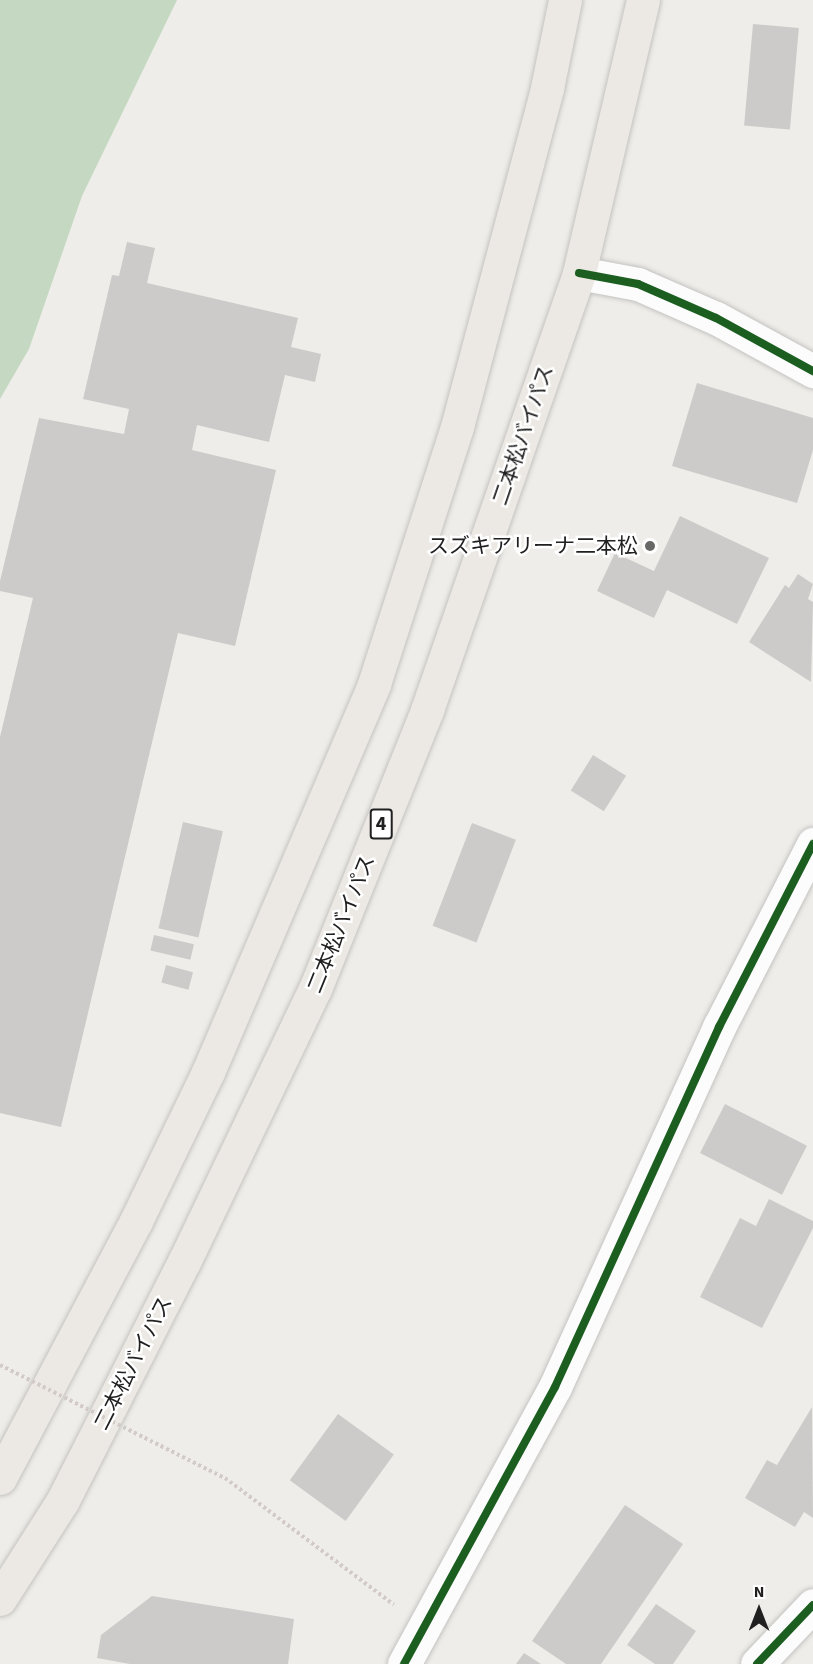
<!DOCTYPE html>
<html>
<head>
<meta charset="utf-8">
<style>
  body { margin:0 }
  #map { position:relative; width:813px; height:1664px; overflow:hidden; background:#eeede9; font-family:"Source Sans 3","Noto Sans JP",sans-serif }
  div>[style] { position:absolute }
  .forest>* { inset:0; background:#c5d9c2 }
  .building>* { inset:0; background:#cccbc9; transform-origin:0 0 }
  .path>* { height:4px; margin-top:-2px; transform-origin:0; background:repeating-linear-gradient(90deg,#d2cac6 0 3px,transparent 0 6px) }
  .roads { filter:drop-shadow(0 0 2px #c4c3c1) drop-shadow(0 0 2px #c4c3c1) }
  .minor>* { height:33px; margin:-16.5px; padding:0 16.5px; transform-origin:16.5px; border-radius:16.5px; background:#fcfcfc }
  .trunk>* { height:33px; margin:-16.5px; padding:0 16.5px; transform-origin:16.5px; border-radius:16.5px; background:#ece8e3 }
  .path-bridge>* { height:4px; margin-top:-2px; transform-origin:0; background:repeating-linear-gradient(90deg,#d2cac6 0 3px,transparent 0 6px) }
  .cycleway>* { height:8px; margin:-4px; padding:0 4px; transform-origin:4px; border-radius:4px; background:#1b5e20 }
  .dots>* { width:16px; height:16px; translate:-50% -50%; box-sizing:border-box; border:3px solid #fff; border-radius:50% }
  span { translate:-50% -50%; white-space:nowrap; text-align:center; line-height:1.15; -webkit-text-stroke:5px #fff; paint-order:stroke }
  .shield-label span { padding:2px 4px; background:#fff; border:2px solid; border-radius:4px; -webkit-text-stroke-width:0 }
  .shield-label { font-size:20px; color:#202020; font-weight:700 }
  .street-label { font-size:21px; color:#202020 }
  .poi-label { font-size:21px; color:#202020 }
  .right { translate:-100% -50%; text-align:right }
  .north { position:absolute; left:729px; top:1580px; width:60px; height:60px; -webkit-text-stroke:4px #fff; paint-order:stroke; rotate:0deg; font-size:16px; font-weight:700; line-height:24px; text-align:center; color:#202020 }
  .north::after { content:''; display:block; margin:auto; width:21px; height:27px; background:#202020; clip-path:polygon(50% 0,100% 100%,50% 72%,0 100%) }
</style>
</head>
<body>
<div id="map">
  <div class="forest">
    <i style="clip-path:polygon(0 0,177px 0,82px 196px,29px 349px,0 399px)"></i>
  </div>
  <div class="building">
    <i style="left:753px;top:24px;width:46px;height:102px;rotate:5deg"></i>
    <i style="clip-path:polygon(127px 242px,155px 248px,147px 283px,298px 318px,291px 347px,321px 354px,315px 382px,285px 375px,269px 442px,197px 425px,192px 450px,276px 470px,235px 646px,178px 633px,61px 1127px,0 1113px,0 737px,33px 598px,0 591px,0 581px,39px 418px,124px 434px,129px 409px,83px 399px,112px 275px,119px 276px)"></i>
    <i style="clip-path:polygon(697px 383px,813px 418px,813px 450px,797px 503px,672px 466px)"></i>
    <i style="clip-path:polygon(680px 516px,769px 558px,737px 624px,667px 590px,654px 618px,597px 591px,615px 553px,654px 571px)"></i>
    <i style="clip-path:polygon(798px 574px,813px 584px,808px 599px,813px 602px,811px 682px,749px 642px,785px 585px,789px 588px)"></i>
    <i style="left:593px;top:755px;width:39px;height:42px;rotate:32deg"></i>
    <i style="left:183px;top:822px;width:41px;height:109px;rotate:13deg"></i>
    <i style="left:472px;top:823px;width:47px;height:110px;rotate:21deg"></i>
    <i style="left:154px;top:935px;width:41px;height:16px;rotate:13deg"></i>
    <i style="left:166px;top:965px;width:28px;height:18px;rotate:15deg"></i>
    <i style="left:725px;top:1104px;width:92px;height:55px;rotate:27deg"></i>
    <i style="clip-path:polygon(769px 1199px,813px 1221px,813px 1228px,762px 1328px,700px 1297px,740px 1218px,756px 1226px)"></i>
    <i style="clip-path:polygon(812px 1407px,813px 1518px,804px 1512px,795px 1527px,745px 1498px,767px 1460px,777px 1465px)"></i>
    <i style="left:338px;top:1414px;width:69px;height:82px;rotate:36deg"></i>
    <i style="clip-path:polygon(625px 1505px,683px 1544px,601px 1664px,566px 1664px,532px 1641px)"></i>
    <i style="clip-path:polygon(152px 1596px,294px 1619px,288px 1664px,130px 1664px,97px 1658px,101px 1635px)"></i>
    <i style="clip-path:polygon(656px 1604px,696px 1631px,673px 1664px,655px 1664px,627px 1645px)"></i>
    <i style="clip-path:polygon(524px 1653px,541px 1664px,516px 1664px)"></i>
  </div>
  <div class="path">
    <i style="left:225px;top:1478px;width:211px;rotate:36.9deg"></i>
  </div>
  <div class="roads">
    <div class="minor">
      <i style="left:579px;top:273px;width:60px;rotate:10.6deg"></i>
      <i style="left:638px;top:284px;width:85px;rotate:23.6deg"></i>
      <i style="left:716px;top:318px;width:111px;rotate:28.7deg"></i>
      <i style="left:404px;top:1664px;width:315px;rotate:-61.4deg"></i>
      <i style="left:555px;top:1387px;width:396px;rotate:-65.5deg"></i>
      <i style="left:719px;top:1027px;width:206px;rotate:-62.8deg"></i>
      <i style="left:757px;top:1664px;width:81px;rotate:-46.5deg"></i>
    </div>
    <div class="trunk">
      <i style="left:0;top:1478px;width:291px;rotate:-62.1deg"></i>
      <i style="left:136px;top:1221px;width:165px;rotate:-64.2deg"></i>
      <i style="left:208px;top:1072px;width:422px;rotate:-66.8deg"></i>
      <i style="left:374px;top:684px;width:270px;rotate:-72.1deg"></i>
      <i style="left:457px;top:427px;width:351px;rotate:-75.1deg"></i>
      <i style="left:547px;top:88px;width:90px;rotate:-78.4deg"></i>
      <i style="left:0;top:1599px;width:117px;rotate:-57.5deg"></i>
      <i style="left:63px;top:1500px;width:267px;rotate:-63.1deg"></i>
      <i style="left:184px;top:1262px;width:303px;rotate:-64.4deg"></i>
      <i style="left:315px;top:989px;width:301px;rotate:-68.1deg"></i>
      <i style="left:427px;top:710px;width:463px;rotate:-70.8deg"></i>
      <i style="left:579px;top:273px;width:280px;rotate:-76.8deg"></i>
    </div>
  </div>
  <div class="path-bridge">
    <i style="left:0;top:1365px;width:252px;rotate:26.7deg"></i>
  </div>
  <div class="cycleway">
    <i style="left:579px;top:273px;width:60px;rotate:10.6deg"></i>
    <i style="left:638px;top:284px;width:85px;rotate:23.6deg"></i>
    <i style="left:716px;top:318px;width:111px;rotate:28.7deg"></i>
    <i style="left:404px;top:1664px;width:315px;rotate:-61.4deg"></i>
    <i style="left:555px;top:1387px;width:396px;rotate:-65.5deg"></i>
    <i style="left:719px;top:1027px;width:206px;rotate:-62.8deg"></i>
    <i style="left:757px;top:1664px;width:81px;rotate:-46.5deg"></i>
  </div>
  <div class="dots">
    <i style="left:650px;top:546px;background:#686866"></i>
  </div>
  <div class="shield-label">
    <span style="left:381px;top:824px">4</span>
  </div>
  <div class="street-label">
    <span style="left:523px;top:435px;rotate:-71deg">二本松バイパス</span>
    <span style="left:341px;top:924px;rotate:-68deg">二本松バイパス</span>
    <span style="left:133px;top:1363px;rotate:-63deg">二本松バイパス</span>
  </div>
  <div class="poi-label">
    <span class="right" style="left:638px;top:546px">スズキアリーナ二本松</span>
  </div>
  <div class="north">N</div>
</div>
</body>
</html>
